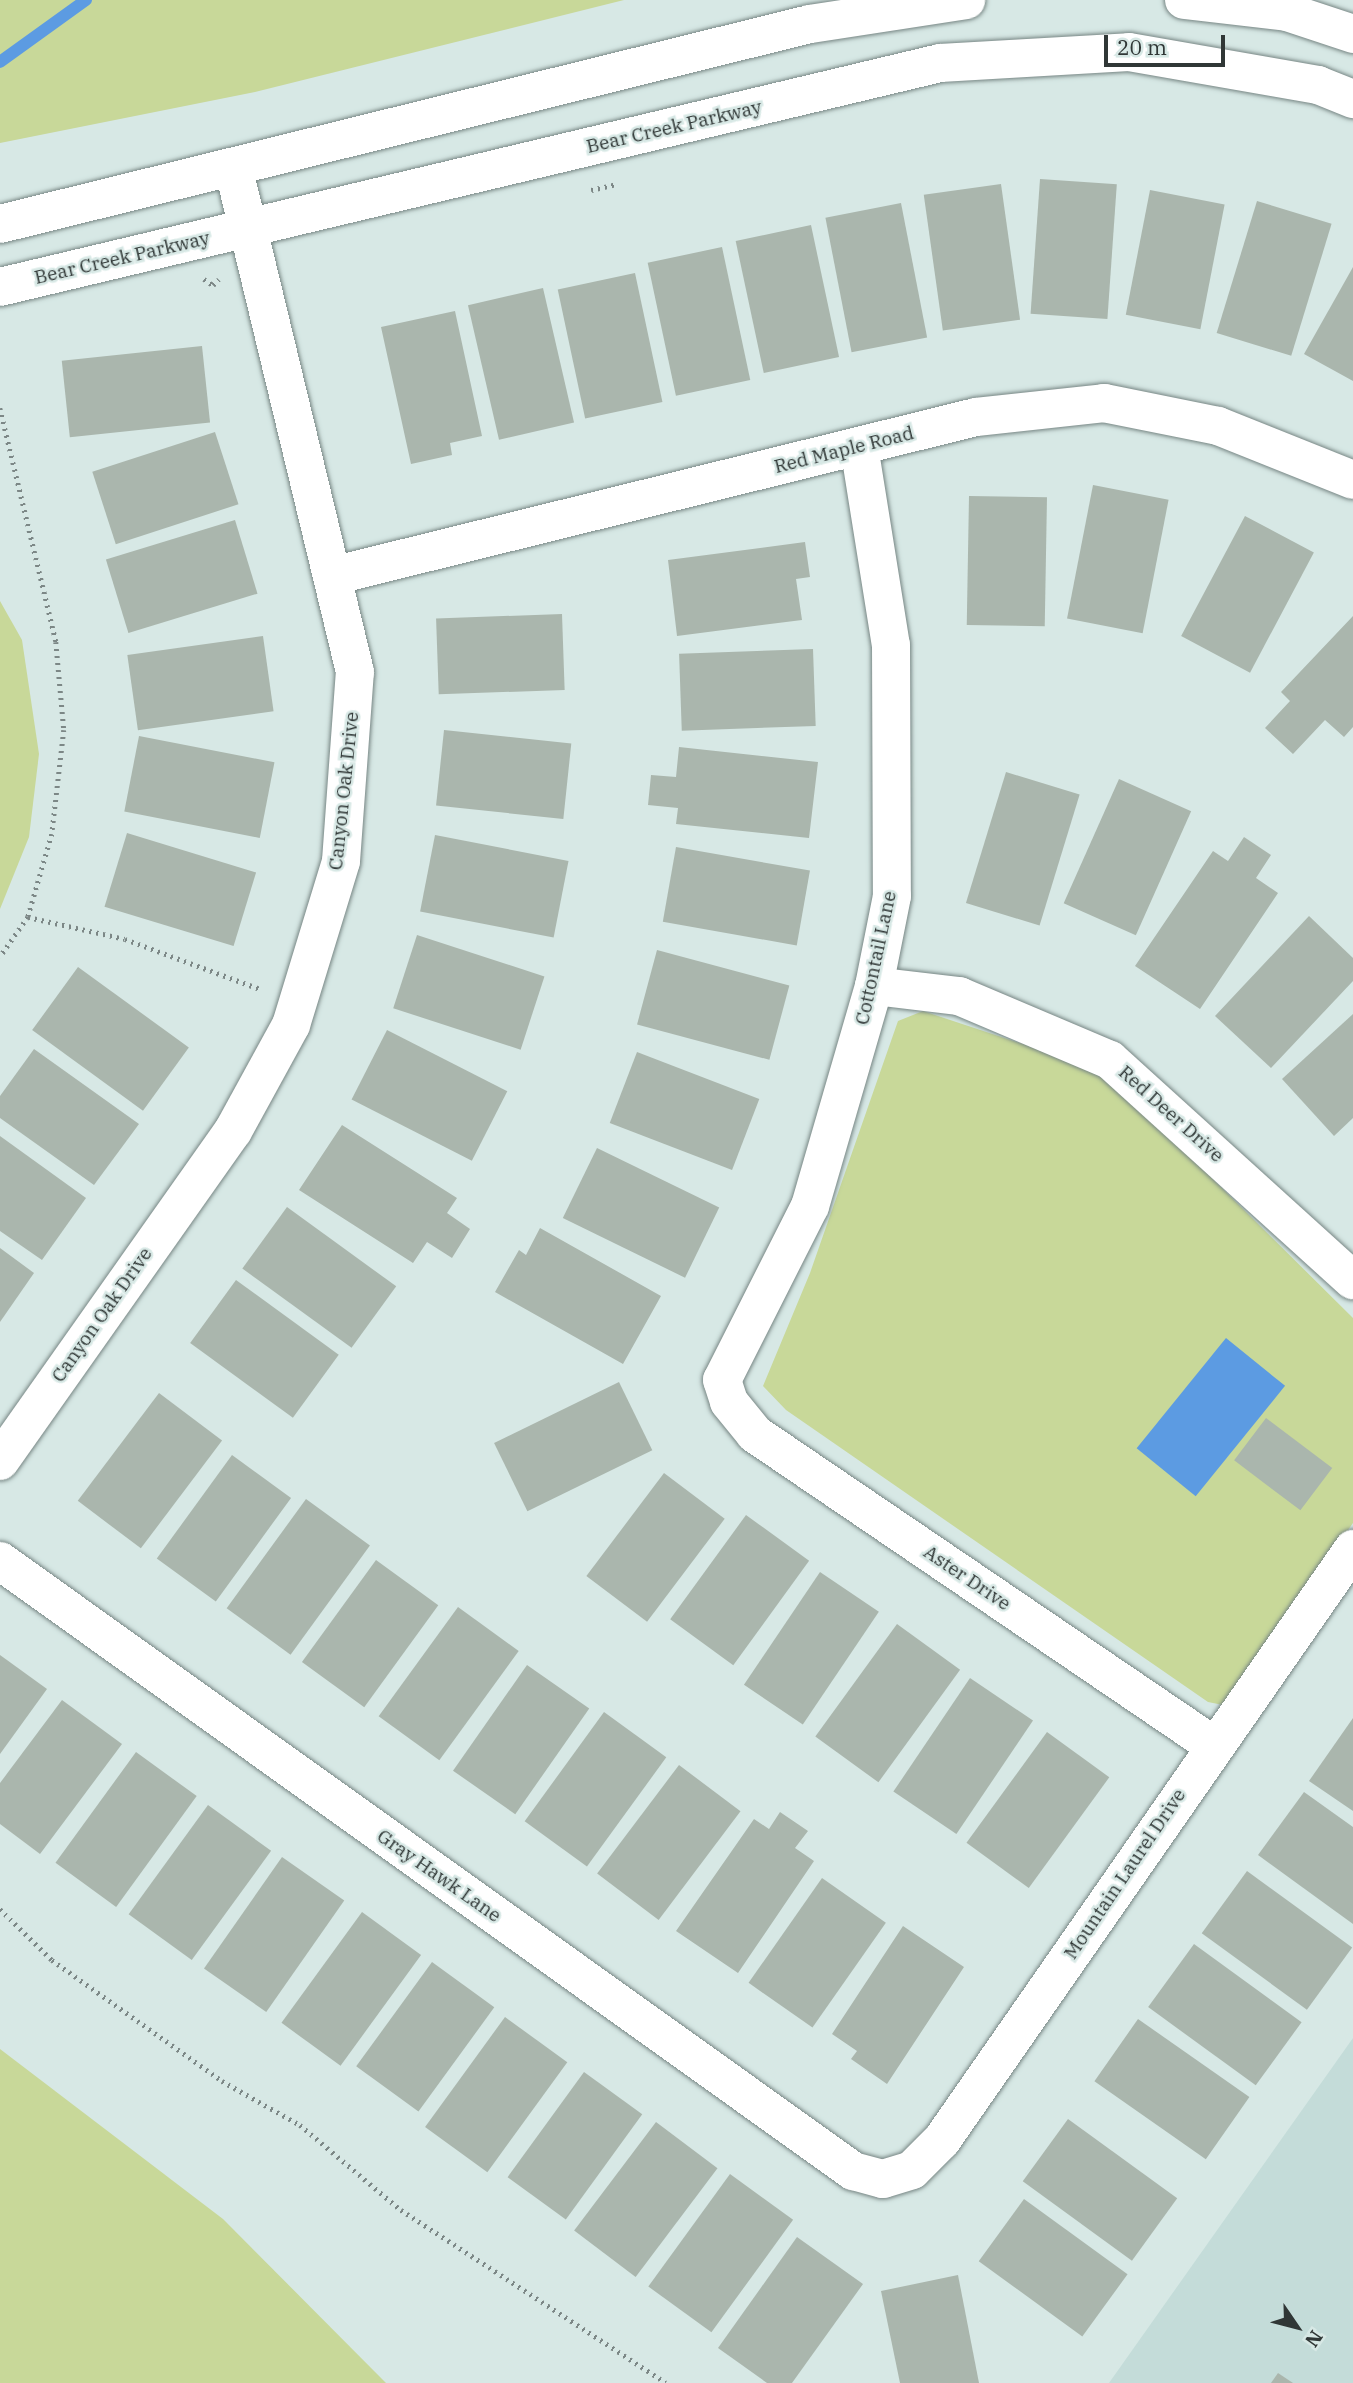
<!DOCTYPE html>
<html>
<head>
<meta charset="utf-8">
<style>
  body { margin:0 }
  #map { position:relative; width:1353px; height:2383px; overflow:hidden; background:#d7e8e5; font-family:"IBM Plex Serif",serif }
  div>[style] { position:absolute }
  .built>* { inset:0; background:#c4dcd9 }
  .green>* { inset:0; background:#c8d899 }
  .water>* { inset:0; background:#5c9be2; transform-origin:0 0 }
  .stream>* { height:12px; margin:-6px; padding:0 6px; transform-origin:6px; border-radius:6px; background:#5c9be2 }
  .building>* { inset:0; background:#aab6ad; transform-origin:0 0 }
  .path>* { height:4.5px; margin-top:-2.25px; transform-origin:0; background:repeating-linear-gradient(90deg,#7c8786 0 2px,transparent 0 7px) }
  .roads { filter:drop-shadow(0 0 2px #778684) drop-shadow(0 0 2px #778684) }
  .street>* { height:38px; margin:-19px; padding:0 19px; transform-origin:19px; border-radius:19px; background:#fff }
  .secondary>* { height:38px; margin:-19px; padding:0 19px; transform-origin:19px; border-radius:19px; background:#fff }
  span { translate:-50% -50%; white-space:nowrap; text-align:center; line-height:1.15; -webkit-text-stroke:5px #d7e8e5; paint-order:stroke }
  .street-label { font-size:19px; color:#303736 }
  .north { position:absolute; left:1262px; top:2292px; width:70px; height:70px; -webkit-text-stroke:5px #d7e8e5; paint-order:stroke; rotate:125deg; font-size:19px; font-weight:700; line-height:28px; text-align:center; color:#303736 }
  .north::after { content:''; display:block; margin:auto; width:24px; height:32px; background:#303736; clip-path:polygon(50% 0,100% 100%,50% 72%,0 100%) }
  .scale { position:absolute; left:1104px; top:35px; width:121px; height:32px; box-sizing:border-box; border:4px solid #303736; border-top:0; padding-left:9px; font-size:21px; line-height:24px; white-space:nowrap; color:#303736; -webkit-text-stroke:5px #d7e8e5; paint-order:stroke }
</style>
</head>
<body>
<div id="map">
  <div class="built">
    <i style="clip-path:polygon(1353px 2038px,1353px 2383px,1109px 2383px)"></i>
  </div>
  <div class="green">
    <i style="clip-path:polygon(0 0,624px 0,255px 92px,0 143px)"></i>
    <i style="clip-path:polygon(0 601px,22px 640px,39px 754px,29px 837px,0 909px)"></i>
    <i style="clip-path:polygon(923px 1011px,1104px 1071px,1353px 1318px,1353px 1523px,1223px 1705px,1208px 1702px,786px 1410px,763px 1386px,810px 1273px,898px 1021px)"></i>
    <i style="clip-path:polygon(0 2049px,223px 2219px,386px 2383px,0 2383px)"></i>
  </div>
  <div class="water">
    <i style="left:1226px;top:1338px;width:76px;height:142px;rotate:39deg"></i>
  </div>
  <div class="stream">
    <i style="left:0;top:62px;width:106px;rotate:-35.8deg"></i>
  </div>
  <div class="building">
    <i style="left:1040px;top:179px;width:77px;height:135px;rotate:4deg"></i>
    <i style="left:1001px;top:184px;width:137px;height:78px;rotate:82deg"></i>
    <i style="left:1150px;top:190px;width:76px;height:127px;rotate:11deg"></i>
    <i style="left:1257px;top:201px;width:78px;height:138px;rotate:17deg"></i>
    <i style="left:901px;top:203px;width:137px;height:77px;rotate:79deg"></i>
    <i style="left:811px;top:225px;width:135px;height:77px;rotate:78deg"></i>
    <i style="left:722px;top:247px;width:136px;height:76px;rotate:78deg"></i>
    <i style="clip-path:polygon(1353px 267px,1353px 381px,1304px 354px)"></i>
    <i style="left:635px;top:273px;width:132px;height:79px;rotate:78deg"></i>
    <i style="left:543px;top:288px;width:138px;height:77px;rotate:77deg"></i>
    <i style="clip-path:polygon(455px 311px,482px 436px,450px 443px,452px 455px,411px 464px,381px 327px)"></i>
    <i style="left:202px;top:346px;width:77px;height:141px;rotate:84deg"></i>
    <i style="left:215px;top:432px;width:76px;height:129px;rotate:72deg"></i>
    <i style="left:1093px;top:485px;width:77px;height:136px;rotate:11deg"></i>
    <i style="left:969px;top:496px;width:78px;height:129px;rotate:1deg"></i>
    <i style="left:1245px;top:516px;width:78px;height:136px;rotate:28deg"></i>
    <i style="left:235px;top:520px;width:77px;height:135px;rotate:73deg"></i>
    <i style="clip-path:polygon(805px 542px,810px 577px,796px 579px,802px 620px,677px 636px,668px 560px)"></i>
    <i style="left:562px;top:614px;width:76px;height:126px;rotate:88deg"></i>
    <i style="clip-path:polygon(1353px 616px,1353px 727px,1344px 737px,1325px 720px,1293px 754px,1265px 728px,1290px 701px,1281px 692px)"></i>
    <i style="left:263px;top:636px;width:76px;height:137px;rotate:82deg"></i>
    <i style="left:813px;top:649px;width:77px;height:134px;rotate:88deg"></i>
    <i style="left:444px;top:730px;width:128px;height:76px;rotate:6deg"></i>
    <i style="left:139px;top:736px;width:138px;height:77px;rotate:11deg"></i>
    <i style="clip-path:polygon(679px 747px,818px 762px,809px 838px,676px 824px,678px 808px,648px 805px,651px 775px,676px 777px)"></i>
    <i style="left:1006px;top:772px;width:77px;height:137px;rotate:17deg"></i>
    <i style="left:1119px;top:779px;width:79px;height:136px;rotate:24deg"></i>
    <i style="left:127px;top:833px;width:135px;height:77px;rotate:17deg"></i>
    <i style="left:435px;top:835px;width:136px;height:78px;rotate:11deg"></i>
    <i style="clip-path:polygon(1244px 837px,1271px 855px,1256px 878px,1278px 893px,1200px 1009px,1135px 966px,1213px 851px,1228px 861px)"></i>
    <i style="left:676px;top:847px;width:136px;height:76px;rotate:10deg"></i>
    <i style="clip-path:polygon(1309px 916px,1353px 958px,1353px 981px,1271px 1068px,1215px 1016px)"></i>
    <i style="left:417px;top:935px;width:134px;height:77px;rotate:18deg"></i>
    <i style="left:657px;top:950px;width:137px;height:77px;rotate:15deg"></i>
    <i style="left:78px;top:967px;width:137px;height:78px;rotate:36deg"></i>
    <i style="clip-path:polygon(1353px 1014px,1353px 1118px,1334px 1136px,1282px 1079px)"></i>
    <i style="left:387px;top:1030px;width:135px;height:78px;rotate:27deg"></i>
    <i style="clip-path:polygon(34px 1049px,139px 1124px,94px 1185px,0 1118px,0 1096px)"></i>
    <i style="left:637px;top:1052px;width:131px;height:76px;rotate:21deg"></i>
    <i style="clip-path:polygon(342px 1125px,457px 1198px,447px 1213px,470px 1229px,452px 1258px,427px 1242px,413px 1263px,299px 1190px)"></i>
    <i style="clip-path:polygon(0 1136px,86px 1198px,42px 1260px,0 1231px)"></i>
    <i style="left:597px;top:1148px;width:136px;height:78px;rotate:26deg"></i>
    <i style="left:287px;top:1207px;width:135px;height:76px;rotate:36deg"></i>
    <i style="clip-path:polygon(540px 1228px,661px 1296px,623px 1364px,495px 1292px,519px 1250px,526px 1255px)"></i>
    <i style="clip-path:polygon(0 1248px,34px 1273px,0 1322px)"></i>
    <i style="left:236px;top:1280px;width:127px;height:78px;rotate:36deg"></i>
    <i style="left:619px;top:1382px;width:76px;height:139px;rotate:64deg"></i>
    <i style="left:159px;top:1393px;width:79px;height:135px;rotate:37deg"></i>
    <i style="left:1266px;top:1418px;width:83px;height:53px;rotate:37deg"></i>
    <i style="left:232px;top:1455px;width:73px;height:128px;rotate:36deg"></i>
    <i style="left:664px;top:1473px;width:76px;height:129px;rotate:37deg"></i>
    <i style="left:306px;top:1499px;width:79px;height:135px;rotate:36deg"></i>
    <i style="left:746px;top:1515px;width:78px;height:129px;rotate:36deg"></i>
    <i style="left:376px;top:1560px;width:77px;height:126px;rotate:36deg"></i>
    <i style="left:820px;top:1572px;width:71px;height:136px;rotate:34deg"></i>
    <i style="left:458px;top:1607px;width:75px;height:135px;rotate:36deg"></i>
    <i style="left:897px;top:1624px;width:78px;height:139px;rotate:36deg"></i>
    <i style="clip-path:polygon(0 1655px,47px 1689px,0 1754px)"></i>
    <i style="left:527px;top:1665px;width:76px;height:129px;rotate:35deg"></i>
    <i style="left:970px;top:1678px;width:76px;height:137px;rotate:34deg"></i>
    <i style="clip-path:polygon(62px 1700px,122px 1744px,40px 1854px,0 1824px,0 1783px)"></i>
    <i style="left:604px;top:1712px;width:77px;height:135px;rotate:36deg"></i>
    <i style="clip-path:polygon(1353px 1718px,1353px 1811px,1309px 1781px)"></i>
    <i style="left:1047px;top:1732px;width:77px;height:137px;rotate:36deg"></i>
    <i style="left:136px;top:1752px;width:75px;height:137px;rotate:36deg"></i>
    <i style="left:679px;top:1765px;width:77px;height:136px;rotate:37deg"></i>
    <i style="clip-path:polygon(1304px 1792px,1353px 1827px,1353px 1924px,1258px 1855px)"></i>
    <i style="left:208px;top:1805px;width:78px;height:135px;rotate:36deg"></i>
    <i style="clip-path:polygon(780px 1812px,808px 1831px,795px 1848px,814px 1861px,738px 1973px,676px 1931px,754px 1819px,769px 1829px)"></i>
    <i style="left:282px;top:1857px;width:76px;height:136px;rotate:35deg"></i>
    <i style="left:1247px;top:1871px;width:130px;height:77px;rotate:36deg"></i>
    <i style="left:822px;top:1878px;width:78px;height:128px;rotate:35deg"></i>
    <i style="left:362px;top:1912px;width:73px;height:137px;rotate:36deg"></i>
    <i style="clip-path:polygon(903px 1926px,964px 1967px,887px 2084px,851px 2059px,857px 2051px,832px 2034px)"></i>
    <i style="left:1194px;top:1944px;width:133px;height:78px;rotate:36deg"></i>
    <i style="left:432px;top:1962px;width:77px;height:129px;rotate:36deg"></i>
    <i style="left:505px;top:2017px;width:77px;height:136px;rotate:36deg"></i>
    <i style="left:1138px;top:2019px;width:136px;height:76px;rotate:35deg"></i>
    <i style="left:584px;top:2072px;width:72px;height:130px;rotate:36deg"></i>
    <i style="left:1068px;top:2119px;width:135px;height:77px;rotate:36deg"></i>
    <i style="left:656px;top:2122px;width:77px;height:136px;rotate:37deg"></i>
    <i style="left:730px;top:2174px;width:78px;height:139px;rotate:36deg"></i>
    <i style="left:1024px;top:2199px;width:128px;height:77px;rotate:36deg"></i>
    <i style="clip-path:polygon(797px 2237px,863px 2284px,792px 2383px,767px 2383px,718px 2348px)"></i>
    <i style="clip-path:polygon(958px 2275px,979px 2383px,900px 2383px,881px 2291px)"></i>
    <i style="clip-path:polygon(1278px 2373px,1293px 2383px,1271px 2383px)"></i>
  </div>
  <div class="path">
    <i style="left:591px;top:190px;width:26px;rotate:-13deg"></i>
    <i style="left:204px;top:279px;width:11px;rotate:34deg"></i>
    <i style="left:213px;top:285px;width:8px;rotate:-45deg"></i>
    <i style="left:0;top:408px;width:241px;rotate:76.5deg"></i>
    <i style="left:56px;top:642px;width:88px;rotate:84.8deg"></i>
    <i style="left:64px;top:730px;width:105px;rotate:96.6deg"></i>
    <i style="left:52px;top:834px;width:86px;rotate:106.1deg"></i>
    <i style="left:28px;top:917px;width:49px;rotate:125deg"></i>
    <i style="left:28px;top:917px;width:99px;rotate:12.8deg"></i>
    <i style="left:125px;top:939px;width:144px;rotate:20.3deg"></i>
    <i style="left:0;top:1909px;width:73px;rotate:44.4deg"></i>
    <i style="left:52px;top:1960px;width:209px;rotate:35.4deg"></i>
    <i style="left:222px;top:2081px;width:90px;rotate:29.4deg"></i>
    <i style="left:300px;top:2125px;width:132px;rotate:40.1deg"></i>
    <i style="left:401px;top:2210px;width:316px;rotate:33.1deg"></i>
  </div>
  <div class="roads">
    <div class="street">
      <i style="left:859px;top:446px;width:202px;rotate:80.9deg"></i>
      <i style="left:891px;top:645px;width:251px;rotate:89.8deg"></i>
      <i style="left:892px;top:896px;width:92px;rotate:101.3deg"></i>
      <i style="left:874px;top:986px;width:229px;rotate:106.2deg"></i>
      <i style="left:810px;top:1206px;width:195px;rotate:116.8deg"></i>
      <i style="left:722px;top:1380px;width:23px;rotate:72deg"></i>
      <i style="left:729px;top:1402px;width:41px;rotate:50.9deg"></i>
      <i style="left:755px;top:1434px;width:554px;rotate:34.18deg"></i>
      <i style="left:332px;top:576px;width:663px;rotate:-13.87deg"></i>
      <i style="left:976px;top:417px;width:129px;rotate:-6.2deg"></i>
      <i style="left:1104px;top:403px;width:116px;rotate:11.4deg"></i>
      <i style="left:1218px;top:426px;width:145px;rotate:21.8deg"></i>
      <i style="left:874px;top:986px;width:86px;rotate:6.7deg"></i>
      <i style="left:959px;top:996px;width:164px;rotate:23deg"></i>
      <i style="left:1110px;top:1060px;width:328px;rotate:42.2deg"></i>
      <i style="left:0;top:1461px;width:404px;rotate:-54.8deg"></i>
      <i style="left:233px;top:1131px;width:121px;rotate:-61.3deg"></i>
      <i style="left:291px;top:1025px;width:171px;rotate:-73deg"></i>
      <i style="left:341px;top:861px;width:190px;rotate:-85.8deg"></i>
      <i style="left:355px;top:672px;width:520px;rotate:-103.56deg"></i>
      <i style="left:0;top:1561px;width:1049px;rotate:35.57deg"></i>
      <i style="left:853px;top:2171px;width:31px;rotate:15deg"></i>
      <i style="left:883px;top:2179px;width:30px;rotate:-17deg"></i>
      <i style="left:912px;top:2170px;width:42px;rotate:-45deg"></i>
      <i style="left:942px;top:2140px;width:720px;rotate:-55.18deg"></i>
    </div>
    <div class="secondary">
      <i style="left:1184px;top:0;width:104px;rotate:6.6deg"></i>
      <i style="left:1287px;top:12px;width:70px;rotate:18.4deg"></i>
      <i style="left:0;top:224px;width:834px;rotate:-13.87deg"></i>
      <i style="left:810px;top:24px;width:158px;rotate:-8.7deg"></i>
      <i style="left:0;top:287px;width:966px;rotate:-13.4deg"></i>
      <i style="left:940px;top:63px;width:189px;rotate:-3.3deg"></i>
      <i style="left:1129px;top:52px;width:192px;rotate:9.9deg"></i>
      <i style="left:1318px;top:85px;width:38px;rotate:22deg"></i>
    </div>
  </div>
  <div class="street-label">
    <span style="left:674px;top:127px;rotate:-13deg">Bear Creek Parkway</span>
    <span style="left:122px;top:258px;rotate:-13deg">Bear Creek Parkway</span>
    <span style="left:844px;top:450px;rotate:-14deg">Red Maple Road</span>
    <span style="left:344px;top:791px;rotate:-84deg">Canyon Oak Drive</span>
    <span style="left:876px;top:958px;rotate:-78deg">Cottontail Lane</span>
    <span style="left:1171px;top:1114px;rotate:42deg">Red Deer Drive</span>
    <span style="left:102px;top:1315px;rotate:-55deg">Canyon Oak Drive</span>
    <span style="left:967px;top:1578px;rotate:34deg">Aster Drive</span>
    <span style="left:1125px;top:1874px;rotate:-56deg">Mountain Laurel Drive</span>
    <span style="left:439px;top:1876px;rotate:35deg">Gray Hawk Lane</span>
  </div>
  <div class="north">N</div>
  <div class="scale">20 m</div>
</div>
</body>
</html>
